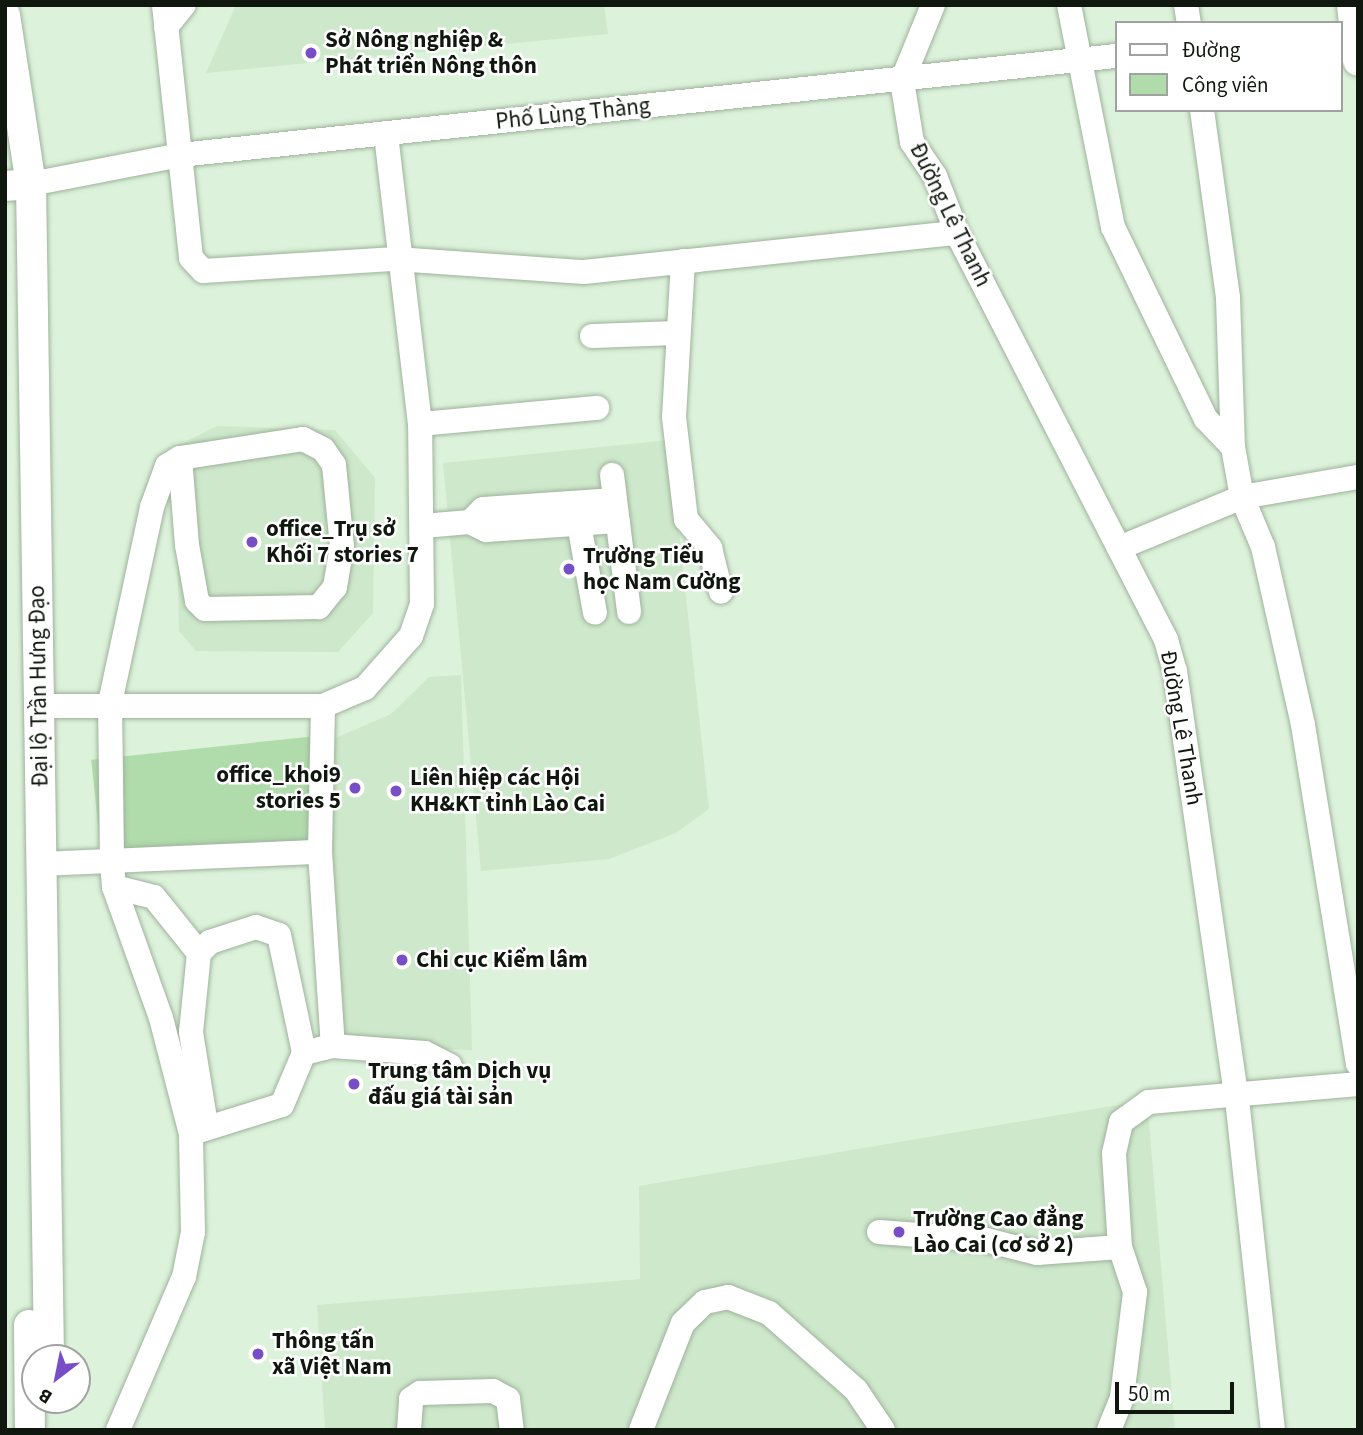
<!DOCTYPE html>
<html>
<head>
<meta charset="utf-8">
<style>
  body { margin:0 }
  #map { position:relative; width:1363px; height:1435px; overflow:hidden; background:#ddf2db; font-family:"Source Sans 3",sans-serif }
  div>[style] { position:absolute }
  .built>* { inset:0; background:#cee8cb }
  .green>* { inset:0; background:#b0dbab; transform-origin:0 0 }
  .roads { filter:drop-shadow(0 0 2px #9eb29c) drop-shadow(0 0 2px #9eb29c) }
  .minor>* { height:24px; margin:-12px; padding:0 12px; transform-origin:12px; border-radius:12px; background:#fff }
  .major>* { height:30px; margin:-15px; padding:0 15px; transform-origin:15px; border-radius:15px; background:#fff }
  .dots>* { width:19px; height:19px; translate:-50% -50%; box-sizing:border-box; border:4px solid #fff; border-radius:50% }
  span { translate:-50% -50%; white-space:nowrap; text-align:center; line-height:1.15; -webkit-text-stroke:5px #fff; paint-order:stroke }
  .poi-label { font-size:23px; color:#10170f; font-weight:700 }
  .left { translate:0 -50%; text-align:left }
  .right { translate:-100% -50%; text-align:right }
  .street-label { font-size:23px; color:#10170f }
  .frame { position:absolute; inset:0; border:7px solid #10170f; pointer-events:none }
  .legend { position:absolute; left:1115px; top:21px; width:228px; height:91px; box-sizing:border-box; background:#fff; border:2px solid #9fa29f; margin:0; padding:9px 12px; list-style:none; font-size:21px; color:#10170f }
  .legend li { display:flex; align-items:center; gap:14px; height:35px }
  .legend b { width:35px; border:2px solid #9fa29f }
  .north { position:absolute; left:21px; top:1344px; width:70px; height:70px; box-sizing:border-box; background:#fff; border:2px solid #9fa29f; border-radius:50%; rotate:212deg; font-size:19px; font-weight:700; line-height:28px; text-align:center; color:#10170f }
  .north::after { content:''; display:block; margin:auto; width:24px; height:32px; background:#784ec7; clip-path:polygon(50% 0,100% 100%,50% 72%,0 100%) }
  .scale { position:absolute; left:1115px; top:1382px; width:119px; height:32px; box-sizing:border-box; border:4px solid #10170f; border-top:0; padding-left:9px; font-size:21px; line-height:24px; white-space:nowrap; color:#10170f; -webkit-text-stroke:5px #fff; paint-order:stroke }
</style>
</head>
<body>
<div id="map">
  <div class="built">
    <i style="clip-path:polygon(236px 5px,604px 5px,608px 34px,206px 73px)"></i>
    <i style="clip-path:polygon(217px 426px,335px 430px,375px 478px,373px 613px,338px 652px,196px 651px,179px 631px,175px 447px)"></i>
    <i style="clip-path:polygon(669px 440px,709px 809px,676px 833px,609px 859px,481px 871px,443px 463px)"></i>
    <i style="clip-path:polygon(461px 675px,472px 1050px,342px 1045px,324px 743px,391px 714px,429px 677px)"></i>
    <i style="clip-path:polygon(1147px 1100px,1175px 1430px,325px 1430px,317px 1305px,640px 1279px,639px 1186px)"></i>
  </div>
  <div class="green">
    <i style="left:317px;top:736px;width:111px;height:227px;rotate:84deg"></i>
  </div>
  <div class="roads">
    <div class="minor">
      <i style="left:164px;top:5px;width:254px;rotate:83.9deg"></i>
      <i style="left:191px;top:258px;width:18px;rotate:47deg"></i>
      <i style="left:203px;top:271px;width:193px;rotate:-3.6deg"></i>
      <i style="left:396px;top:259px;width:188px;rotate:4deg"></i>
      <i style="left:584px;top:272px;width:375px;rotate:-6deg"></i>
      <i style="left:933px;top:5px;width:82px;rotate:112.2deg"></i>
      <i style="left:902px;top:81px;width:62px;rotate:80.7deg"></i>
      <i style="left:912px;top:142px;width:41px;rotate:55.9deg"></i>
      <i style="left:935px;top:176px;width:61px;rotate:68.9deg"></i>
      <i style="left:957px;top:233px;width:458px;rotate:62.8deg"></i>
      <i style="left:1166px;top:640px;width:32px;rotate:74deg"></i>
      <i style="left:1175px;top:671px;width:432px;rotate:81.8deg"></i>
      <i style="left:1237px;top:1099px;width:333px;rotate:83.8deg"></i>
      <i style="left:1069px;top:5px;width:226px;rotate:78.8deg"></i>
      <i style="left:1113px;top:227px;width:213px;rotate:64.2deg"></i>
      <i style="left:1206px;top:419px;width:39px;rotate:46deg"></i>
      <i style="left:1186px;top:5px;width:18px;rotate:81deg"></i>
      <i style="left:166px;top:27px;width:28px;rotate:-51deg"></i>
      <i style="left:1202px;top:110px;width:190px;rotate:82.1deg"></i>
      <i style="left:1228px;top:298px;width:149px;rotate:88.1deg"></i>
      <i style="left:1233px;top:447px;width:51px;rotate:79.8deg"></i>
      <i style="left:1242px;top:497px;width:54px;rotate:67.2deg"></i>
      <i style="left:1263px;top:547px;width:182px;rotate:77.3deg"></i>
      <i style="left:1303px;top:725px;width:343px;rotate:80.8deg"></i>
      <i style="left:31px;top:184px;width:152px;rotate:-11deg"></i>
      <i style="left:180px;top:155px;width:941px;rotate:-6.04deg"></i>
      <i style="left:683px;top:261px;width:156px;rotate:93.3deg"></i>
      <i style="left:674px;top:417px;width:103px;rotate:83.3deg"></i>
      <i style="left:686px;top:519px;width:38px;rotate:50deg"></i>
      <i style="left:710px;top:548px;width:45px;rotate:76deg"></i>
      <i style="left:592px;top:336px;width:85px;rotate:-2deg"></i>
      <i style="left:420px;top:424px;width:178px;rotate:-5.2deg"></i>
      <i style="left:612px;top:475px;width:138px;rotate:82.9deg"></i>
      <i style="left:470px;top:522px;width:18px;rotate:-45deg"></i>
      <i style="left:483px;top:509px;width:132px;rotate:-3.9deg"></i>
      <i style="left:579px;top:524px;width:90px;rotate:79.8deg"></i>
      <i style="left:423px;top:526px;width:47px;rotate:-4.9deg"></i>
      <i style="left:470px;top:522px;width:18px;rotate:27deg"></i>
      <i style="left:486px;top:530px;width:132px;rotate:-3.9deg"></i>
      <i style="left:1119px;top:548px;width:133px;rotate:-22.5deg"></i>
      <i style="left:1242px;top:497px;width:118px;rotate:-9.8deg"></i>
      <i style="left:39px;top:706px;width:284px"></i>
      <i style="left:323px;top:706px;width:46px;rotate:-23.2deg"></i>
      <i style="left:365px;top:688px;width:69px;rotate:-48.5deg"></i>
      <i style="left:411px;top:636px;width:34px;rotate:-71deg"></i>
      <i style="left:422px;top:604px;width:180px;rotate:-90.6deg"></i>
      <i style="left:420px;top:424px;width:292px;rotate:-96.7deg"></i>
      <i style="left:323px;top:706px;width:146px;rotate:91.2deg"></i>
      <i style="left:320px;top:852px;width:194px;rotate:86.2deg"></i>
      <i style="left:41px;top:864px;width:279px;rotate:-2.5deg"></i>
      <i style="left:114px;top:887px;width:41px;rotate:14deg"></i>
      <i style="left:154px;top:897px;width:72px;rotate:51.2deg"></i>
      <i style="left:206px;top:1125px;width:94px;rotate:-99.2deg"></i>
      <i style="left:191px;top:1032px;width:79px;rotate:-84.2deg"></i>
      <i style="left:199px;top:953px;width:16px;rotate:-45deg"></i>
      <i style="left:210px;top:942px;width:48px;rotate:-18.1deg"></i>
      <i style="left:256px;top:927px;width:24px;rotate:19deg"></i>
      <i style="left:279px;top:935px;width:121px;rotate:78deg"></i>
      <i style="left:192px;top:1133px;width:94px;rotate:-17.3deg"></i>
      <i style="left:282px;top:1105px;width:56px;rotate:-67.1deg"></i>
      <i style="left:304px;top:1053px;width:30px;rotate:-14deg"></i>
      <i style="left:333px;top:1046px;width:92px;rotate:4.4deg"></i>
      <i style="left:425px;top:1053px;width:28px;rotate:27deg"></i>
      <i style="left:879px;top:1232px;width:107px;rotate:4.3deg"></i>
      <i style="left:986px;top:1240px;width:53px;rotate:14.3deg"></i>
      <i style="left:1037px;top:1253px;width:83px;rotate:-4.1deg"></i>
      <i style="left:118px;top:1430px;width:167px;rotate:-66.7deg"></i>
      <i style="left:184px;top:1277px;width:46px;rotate:-78.7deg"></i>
      <i style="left:193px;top:1232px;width:98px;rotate:-91.2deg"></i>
      <i style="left:191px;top:1134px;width:120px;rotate:-104.5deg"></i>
      <i style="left:161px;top:1018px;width:139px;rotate:-109.7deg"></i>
      <i style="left:114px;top:887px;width:25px;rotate:-95deg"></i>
      <i style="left:112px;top:862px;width:159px;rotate:-90.7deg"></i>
      <i style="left:110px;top:703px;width:200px;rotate:-77.9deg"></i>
      <i style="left:152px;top:507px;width:44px;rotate:-69.9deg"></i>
      <i style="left:167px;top:466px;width:15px;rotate:-32deg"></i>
      <i style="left:180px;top:458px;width:124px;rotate:-8.8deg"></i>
      <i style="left:303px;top:439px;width:22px;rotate:27deg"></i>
      <i style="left:323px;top:449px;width:19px;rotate:55deg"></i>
      <i style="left:334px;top:465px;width:81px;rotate:84.4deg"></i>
      <i style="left:342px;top:546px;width:42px;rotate:99.7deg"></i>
      <i style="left:335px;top:587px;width:26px;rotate:129deg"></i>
      <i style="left:319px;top:607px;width:114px;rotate:179deg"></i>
      <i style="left:205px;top:609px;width:11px;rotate:-135deg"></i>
      <i style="left:197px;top:601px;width:57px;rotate:-100.1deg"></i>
      <i style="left:187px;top:545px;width:87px;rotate:-94.6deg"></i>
      <i style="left:409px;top:1430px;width:31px;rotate:-86deg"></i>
      <i style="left:411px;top:1399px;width:11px;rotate:-34deg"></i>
      <i style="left:420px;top:1393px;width:73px;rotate:-1.6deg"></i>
      <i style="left:493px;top:1391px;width:17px;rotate:28deg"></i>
      <i style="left:508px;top:1399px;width:31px;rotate:83deg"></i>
      <i style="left:641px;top:1430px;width:115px;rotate:-68.6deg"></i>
      <i style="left:683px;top:1323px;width:30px;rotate:-44deg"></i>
      <i style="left:705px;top:1302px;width:24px;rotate:-12deg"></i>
      <i style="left:728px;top:1297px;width:44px;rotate:21.3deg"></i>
      <i style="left:769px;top:1313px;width:116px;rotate:41.5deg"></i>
      <i style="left:856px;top:1390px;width:48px;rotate:56deg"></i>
      <i style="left:1109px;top:1430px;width:35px;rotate:-68deg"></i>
      <i style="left:1122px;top:1397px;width:106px;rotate:-82.9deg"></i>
      <i style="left:1135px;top:1292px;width:47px;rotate:-108.4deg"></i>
      <i style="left:1120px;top:1247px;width:94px;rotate:-93.7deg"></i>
      <i style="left:1114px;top:1153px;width:32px;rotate:-77deg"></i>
      <i style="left:1121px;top:1122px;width:34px;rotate:-36deg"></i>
      <i style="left:1149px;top:1102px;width:210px;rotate:-4.9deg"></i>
    </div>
    <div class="major">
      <i style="left:1352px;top:5px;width:56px;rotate:83.9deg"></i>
      <i style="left:5px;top:15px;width:171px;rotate:81.3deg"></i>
      <i style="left:31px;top:184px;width:1174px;rotate:89.12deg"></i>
      <i style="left:5px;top:186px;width:26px;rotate:-4deg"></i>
      <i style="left:29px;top:1325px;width:105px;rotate:89.5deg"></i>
    </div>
  </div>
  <div class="dots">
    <i style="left:311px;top:53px;background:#784ec7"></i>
    <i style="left:252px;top:542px;background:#784ec7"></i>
    <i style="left:569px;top:569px;background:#784ec7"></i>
    <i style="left:355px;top:788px;background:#784ec7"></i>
    <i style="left:396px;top:791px;background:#784ec7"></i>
    <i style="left:402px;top:960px;background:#784ec7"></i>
    <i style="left:354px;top:1084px;background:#784ec7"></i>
    <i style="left:899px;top:1232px;background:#784ec7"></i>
    <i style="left:258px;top:1354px;background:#784ec7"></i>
  </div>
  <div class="poi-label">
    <span class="left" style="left:325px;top:53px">Sở Nông nghiệp &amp;<br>Phát triển Nông thôn</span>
    <span class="left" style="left:266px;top:542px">office_Trụ sở<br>Khối 7 stories 7</span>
    <span class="left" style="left:583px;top:569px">Trường Tiểu<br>học Nam Cường</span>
    <span class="right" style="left:341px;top:788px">office_khoi9<br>stories 5</span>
    <span class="left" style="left:410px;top:791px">Liên hiệp các Hội<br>KH&amp;KT tỉnh Lào Cai</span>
    <span class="left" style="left:416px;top:960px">Chi cục Kiểm lâm</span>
    <span class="left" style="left:368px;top:1084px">Trung tâm Dịch vụ<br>đấu giá tài sản</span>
    <span class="left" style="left:913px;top:1232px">Trường Cao đẳng<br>Lào Cai (cơ sở 2)</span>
    <span class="left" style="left:272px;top:1354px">Thông tấn<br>xã Việt Nam</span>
  </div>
  <div class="street-label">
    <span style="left:573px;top:114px;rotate:-6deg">Phố Lùng Thàng</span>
    <span style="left:950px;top:215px;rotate:64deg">Đường Lê Thanh</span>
    <span style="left:39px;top:686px;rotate:-91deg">Đại lộ Trần Hưng Đạo</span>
    <span style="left:1181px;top:728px;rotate:80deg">Đường Lê Thanh</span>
  </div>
  <div class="frame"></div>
  <ul class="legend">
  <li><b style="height:9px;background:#fff"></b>Đường</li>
  <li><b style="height:19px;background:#b0dbab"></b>Công viên</li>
  </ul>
  <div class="north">B</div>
  <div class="scale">50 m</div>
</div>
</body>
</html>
